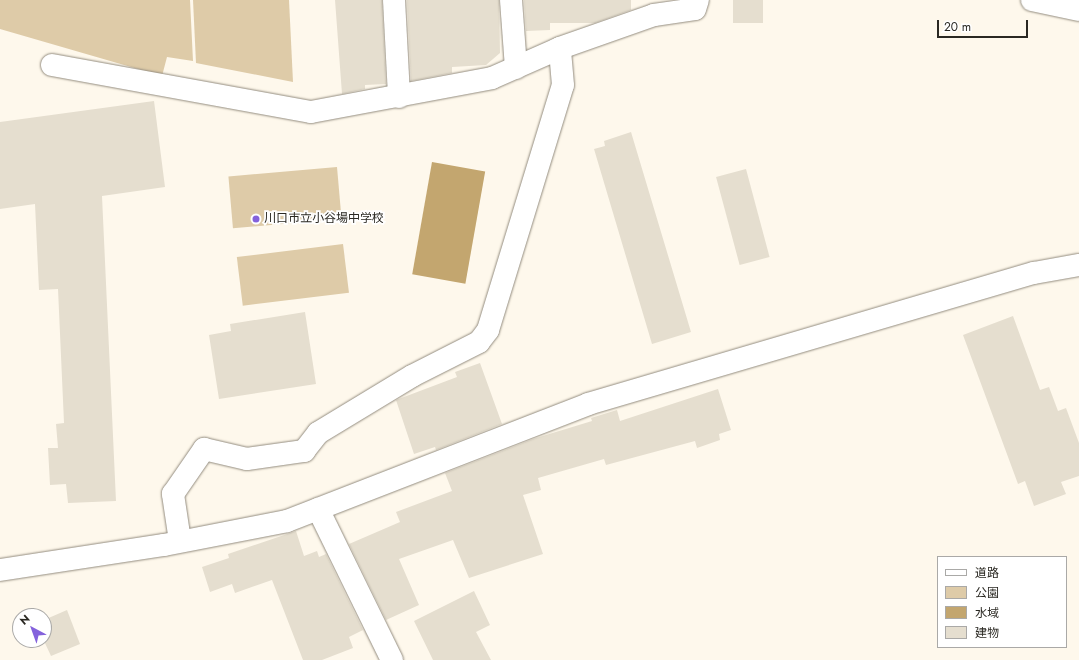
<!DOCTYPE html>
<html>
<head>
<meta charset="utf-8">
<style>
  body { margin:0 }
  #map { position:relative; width:1079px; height:660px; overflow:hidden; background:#fef8ec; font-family:Jost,"Noto Sans JP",sans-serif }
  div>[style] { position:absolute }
  .green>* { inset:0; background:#decba8; transform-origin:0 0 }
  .water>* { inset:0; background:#c3a66f; transform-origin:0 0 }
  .building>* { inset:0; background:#e5decf; transform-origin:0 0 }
  .roads { filter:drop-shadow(0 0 1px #938c7f) drop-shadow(0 0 1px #938c7f) }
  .minor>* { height:22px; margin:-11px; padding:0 11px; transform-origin:11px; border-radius:11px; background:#fff }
  .dots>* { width:11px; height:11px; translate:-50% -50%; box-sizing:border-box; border:2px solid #fff; border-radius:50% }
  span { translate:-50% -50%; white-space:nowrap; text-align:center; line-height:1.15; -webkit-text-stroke:3.5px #fff; paint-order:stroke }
  .poi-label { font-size:12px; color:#2a2822 }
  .left { translate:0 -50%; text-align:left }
  .legend { position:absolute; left:937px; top:556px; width:130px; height:92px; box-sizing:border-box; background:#fff; border:1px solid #aaa9a7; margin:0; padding:5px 7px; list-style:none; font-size:12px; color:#2a2822 }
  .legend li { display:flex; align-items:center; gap:8px; height:20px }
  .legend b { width:20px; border:1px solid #aaa9a7 }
  .north { position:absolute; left:12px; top:608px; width:40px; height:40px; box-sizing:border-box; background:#fff; border:1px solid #aaa9a7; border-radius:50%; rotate:319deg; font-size:11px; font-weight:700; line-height:16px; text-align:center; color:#2a2822 }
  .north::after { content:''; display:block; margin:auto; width:14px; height:18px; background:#8462dc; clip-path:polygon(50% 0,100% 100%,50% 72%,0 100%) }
  .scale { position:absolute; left:937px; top:20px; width:91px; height:18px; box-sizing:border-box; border:2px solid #2a2822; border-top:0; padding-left:5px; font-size:12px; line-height:14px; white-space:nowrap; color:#2a2822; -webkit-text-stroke:3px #fff; paint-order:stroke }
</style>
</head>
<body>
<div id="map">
  <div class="green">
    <i style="clip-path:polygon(0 0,190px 0,193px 61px,167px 57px,162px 76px,0 29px)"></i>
    <i style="clip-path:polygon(193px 0,289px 0,293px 82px,196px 63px)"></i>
    <i style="left:337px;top:167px;width:52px;height:109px;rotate:85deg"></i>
    <i style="left:343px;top:244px;width:49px;height:107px;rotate:83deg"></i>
  </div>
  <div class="water">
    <i style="left:432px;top:162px;width:54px;height:114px;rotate:10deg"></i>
  </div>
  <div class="building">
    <i style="clip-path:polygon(335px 0,382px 0,386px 84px,365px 85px,365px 89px,342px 94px)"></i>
    <i style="clip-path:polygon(407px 0,499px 0,500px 53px,486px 65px,452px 67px,452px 73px,411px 81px)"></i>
    <i style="clip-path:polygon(524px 0,631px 0,631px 10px,595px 23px,550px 23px,550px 30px,526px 31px)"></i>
    <i style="left:733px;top:0;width:30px;height:23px"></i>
    <i style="clip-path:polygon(154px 101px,165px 187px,102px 196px,116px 501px,68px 503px,66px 484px,50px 485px,48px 448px,58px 448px,56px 424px,64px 423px,58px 289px,39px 290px,35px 204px,0 209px,0 122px)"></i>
    <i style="clip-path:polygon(631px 132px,691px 332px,652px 344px,594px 149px,605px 146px,604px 141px)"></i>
    <i style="left:746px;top:169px;width:91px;height:31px;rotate:75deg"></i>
    <i style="clip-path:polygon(305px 312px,316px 384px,219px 399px,209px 335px,231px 331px,230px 324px)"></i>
    <i style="clip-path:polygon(1013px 316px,1040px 390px,1049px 387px,1058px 411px,1066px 408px,1079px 443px,1079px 476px,1061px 482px,1066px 494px,1034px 506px,1025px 481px,1018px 484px,963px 335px)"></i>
    <i style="clip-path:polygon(480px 363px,502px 424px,436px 450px,435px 447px,414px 454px,396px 400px,457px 377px,455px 372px)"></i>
    <i style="clip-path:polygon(718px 389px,731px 430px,719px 434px,720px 440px,697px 448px,695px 441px,606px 465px,604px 459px,538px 478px,541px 490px,523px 495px,543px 554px,469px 578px,453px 540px,399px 559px,419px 605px,386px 620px,349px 544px,400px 522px,396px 512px,452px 491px,445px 473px,533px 439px,592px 421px,591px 418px,617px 410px,620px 421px)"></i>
    <i style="clip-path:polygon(296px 531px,304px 556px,317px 551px,319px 557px,326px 554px,363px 630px,349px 637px,353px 648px,322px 660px,303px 660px,272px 580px,235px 593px,232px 584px,210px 592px,202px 567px,229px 558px,228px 554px)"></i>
    <i style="clip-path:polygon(474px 591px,490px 625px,476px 632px,491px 660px,433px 660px,414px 621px)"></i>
    <i style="clip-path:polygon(67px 610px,80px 644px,51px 656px,44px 641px,44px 620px)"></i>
  </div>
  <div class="roads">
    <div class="minor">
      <i style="left:394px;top:0;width:97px;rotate:87deg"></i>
      <i style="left:511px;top:0;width:68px;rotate:85.8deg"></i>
      <i style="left:1032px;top:0;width:48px;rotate:12deg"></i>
      <i style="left:52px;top:65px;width:263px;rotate:10.3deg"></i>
      <i style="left:311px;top:112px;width:184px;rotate:-10.6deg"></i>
      <i style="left:492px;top:78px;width:74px;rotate:-23.8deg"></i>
      <i style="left:560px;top:48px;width:100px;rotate:-19.3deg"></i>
      <i style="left:654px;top:15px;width:41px;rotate:-8.3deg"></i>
      <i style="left:695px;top:9px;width:9px;rotate:-72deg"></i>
      <i style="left:318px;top:509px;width:168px;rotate:63.9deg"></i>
      <i style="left:180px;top:541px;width:48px;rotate:-98.5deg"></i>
      <i style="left:173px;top:494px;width:55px;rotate:-55.4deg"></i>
      <i style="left:204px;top:449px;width:44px;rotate:13.1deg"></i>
      <i style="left:247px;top:459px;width:58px;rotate:-8deg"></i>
      <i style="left:304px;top:451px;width:23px;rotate:-52deg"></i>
      <i style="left:318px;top:433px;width:110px;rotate:-31.2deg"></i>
      <i style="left:412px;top:376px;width:75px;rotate:-26.9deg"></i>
      <i style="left:479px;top:342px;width:15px;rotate:-53deg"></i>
      <i style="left:488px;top:330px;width:256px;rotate:-73deg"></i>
      <i style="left:563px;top:85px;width:37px;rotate:-95deg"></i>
      <i style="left:0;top:570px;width:166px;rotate:-8.7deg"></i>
      <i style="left:164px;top:545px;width:125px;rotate:-11deg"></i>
      <i style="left:287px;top:521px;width:323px;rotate:-21.2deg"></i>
      <i style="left:588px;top:404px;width:465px;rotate:-16.4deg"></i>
      <i style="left:1034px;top:273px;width:46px;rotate:-10.1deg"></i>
    </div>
  </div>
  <div class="dots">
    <i style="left:256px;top:219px;background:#8462dc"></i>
  </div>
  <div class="poi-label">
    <span class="left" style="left:264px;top:219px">川口市立小谷場中学校</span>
  </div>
  <ul class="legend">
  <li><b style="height:5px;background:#fff"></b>道路</li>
  <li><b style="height:11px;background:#decba8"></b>公園</li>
  <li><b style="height:11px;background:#c3a66f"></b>水域</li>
  <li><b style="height:11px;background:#e5decf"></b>建物</li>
  </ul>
  <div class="north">N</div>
  <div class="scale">20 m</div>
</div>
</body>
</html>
